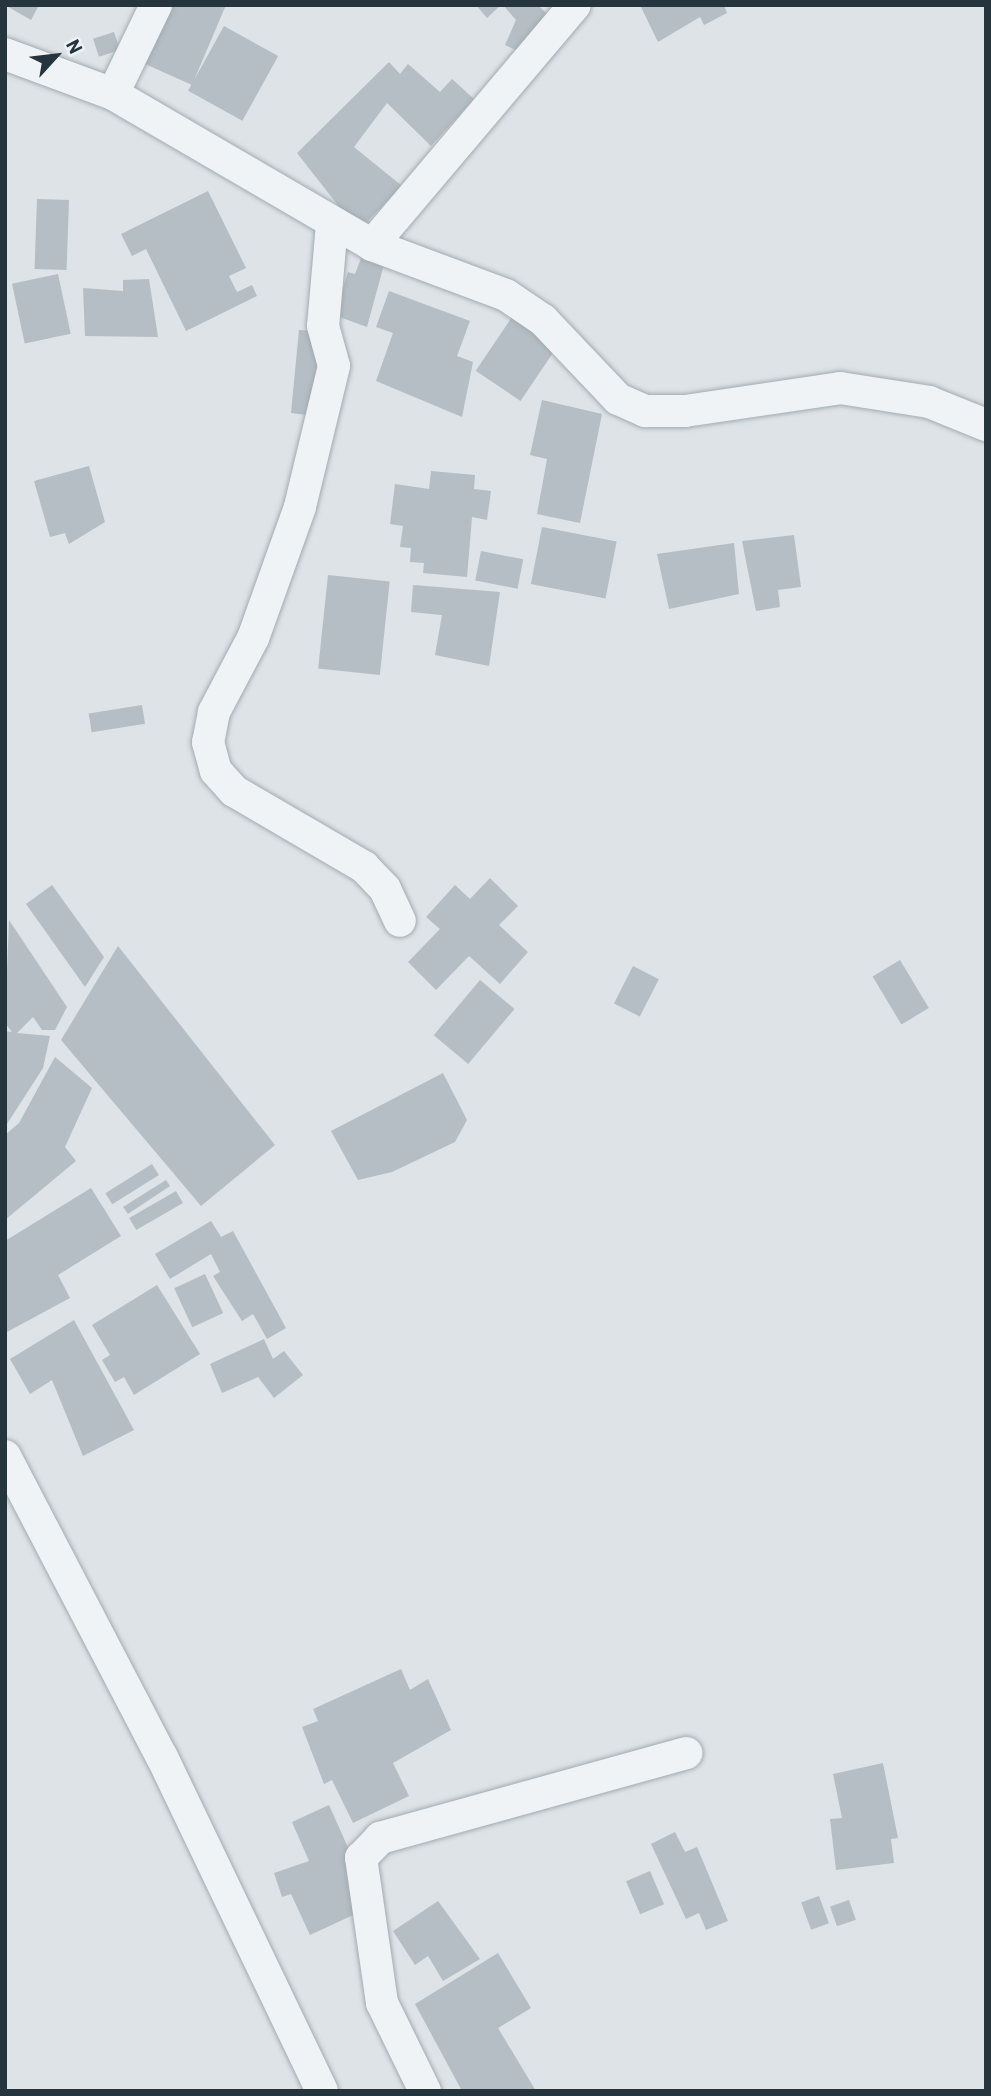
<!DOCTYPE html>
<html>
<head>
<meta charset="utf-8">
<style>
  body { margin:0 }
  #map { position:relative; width:991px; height:2096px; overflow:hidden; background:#dde3e7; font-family:Barlow,sans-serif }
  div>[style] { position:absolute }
  .building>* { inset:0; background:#b4bec4; transform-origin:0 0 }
  .roads { filter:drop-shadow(0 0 2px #a2abb1) drop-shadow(0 0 2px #a2abb1) }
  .minor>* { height:32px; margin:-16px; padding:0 16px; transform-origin:16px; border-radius:16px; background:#f0f3f6 }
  span { translate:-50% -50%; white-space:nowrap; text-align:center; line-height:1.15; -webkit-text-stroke:5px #edf2f5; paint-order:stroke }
  .frame { position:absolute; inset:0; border:7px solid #26343e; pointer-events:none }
  .north { position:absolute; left:21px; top:21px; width:70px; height:70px; -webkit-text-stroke:5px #edf2f5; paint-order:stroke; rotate:63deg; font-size:19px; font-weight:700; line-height:28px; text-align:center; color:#26343e }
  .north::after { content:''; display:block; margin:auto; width:24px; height:32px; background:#26343e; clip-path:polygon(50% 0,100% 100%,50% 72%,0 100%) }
</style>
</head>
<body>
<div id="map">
  <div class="building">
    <i style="clip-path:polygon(5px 5px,39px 5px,31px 20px)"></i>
    <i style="clip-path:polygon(167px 5px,226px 5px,192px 85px,143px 63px)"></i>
    <i style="clip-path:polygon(476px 5px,501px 5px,487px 18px)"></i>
    <i style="clip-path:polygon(503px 5px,538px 5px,547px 14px,529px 56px,505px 45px,516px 20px)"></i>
    <i style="clip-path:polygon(640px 5px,724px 5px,727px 13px,704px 25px,700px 17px,658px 42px)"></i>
    <i style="left:224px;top:26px;width:62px;height:74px;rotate:29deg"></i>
    <i style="left:114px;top:32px;width:19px;height:22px;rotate:72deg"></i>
    <i style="clip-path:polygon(389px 62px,400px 74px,408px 64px,440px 92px,452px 79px,474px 99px,431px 146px,387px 103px,354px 147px,402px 186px,358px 231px,297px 153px)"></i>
    <i style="clip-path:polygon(208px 191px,246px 268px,229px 276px,237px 292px,252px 285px,257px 296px,186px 331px,146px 249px,132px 256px,121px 234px)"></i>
    <i style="left:37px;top:199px;width:32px;height:70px;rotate:2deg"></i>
    <i style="clip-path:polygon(363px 253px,385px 261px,367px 327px,334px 315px,348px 272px,355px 274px)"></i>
    <i style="left:58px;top:274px;width:61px;height:47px;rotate:78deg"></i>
    <i style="clip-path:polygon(149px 279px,158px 337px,85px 336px,83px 288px,123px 291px,123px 280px)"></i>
    <i style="clip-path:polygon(389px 291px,470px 321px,457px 356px,473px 362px,462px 417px,376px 381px,393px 333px,376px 327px)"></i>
    <i style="left:516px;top:311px;width:54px;height:72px;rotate:34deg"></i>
    <i style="clip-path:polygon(299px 330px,320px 331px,315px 416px,291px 413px)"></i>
    <i style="clip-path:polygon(542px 400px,602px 414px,580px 523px,537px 514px,547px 459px,530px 455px)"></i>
    <i style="clip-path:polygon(89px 466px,105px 522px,69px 544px,65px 533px,50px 537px,34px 481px)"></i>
    <i style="clip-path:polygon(431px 471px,475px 475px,474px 489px,491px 491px,487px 520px,472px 517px,467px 577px,423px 573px,424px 563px,410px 562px,411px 548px,400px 547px,403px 526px,390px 524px,395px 484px,429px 489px)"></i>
    <i style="left:542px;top:527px;width:76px;height:58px;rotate:11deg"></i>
    <i style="clip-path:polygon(794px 535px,801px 587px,778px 590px,780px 607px,756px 611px,742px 541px)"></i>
    <i style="clip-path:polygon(734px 543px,739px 594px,669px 609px,657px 554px)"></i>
    <i style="left:481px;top:551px;width:43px;height:30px;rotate:11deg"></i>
    <i style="left:328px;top:575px;width:62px;height:94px;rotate:6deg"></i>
    <i style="clip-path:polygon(413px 585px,500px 592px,489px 666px,435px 655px,442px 615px,411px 612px)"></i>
    <i style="left:142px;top:705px;width:19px;height:54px;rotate:81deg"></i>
    <i style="clip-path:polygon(490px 878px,518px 906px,499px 925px,528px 952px,500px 984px,469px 956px,436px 990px,408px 962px,440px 929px,426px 917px,455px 885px,470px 899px)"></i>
    <i style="clip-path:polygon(52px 885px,104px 957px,85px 987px,26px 904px)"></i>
    <i style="clip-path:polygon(9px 920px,67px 1007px,55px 1030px,42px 1030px,33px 1017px,17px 1033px,50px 1036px,43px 1068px,5px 1127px,5px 1031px,12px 1032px,5px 1023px)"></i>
    <i style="clip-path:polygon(118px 946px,275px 1145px,201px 1206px,61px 1040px)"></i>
    <i style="left:900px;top:960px;width:56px;height:32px;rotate:59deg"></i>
    <i style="left:633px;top:966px;width:29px;height:42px;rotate:27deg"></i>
    <i style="left:480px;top:980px;width:45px;height:72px;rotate:40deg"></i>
    <i style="clip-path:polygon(55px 1057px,92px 1088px,65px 1147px,76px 1161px,5px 1220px,5px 1135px,19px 1123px)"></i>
    <i style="clip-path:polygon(443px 1073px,467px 1120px,455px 1142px,392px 1172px,358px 1180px,331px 1131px)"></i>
    <i style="left:152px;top:1164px;width:13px;height:55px;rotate:58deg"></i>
    <i style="clip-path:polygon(166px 1180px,170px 1186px,128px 1214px,123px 1207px)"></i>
    <i style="clip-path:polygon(91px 1188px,121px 1236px,58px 1275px,70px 1298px,5px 1333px,5px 1241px)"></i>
    <i style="left:176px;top:1191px;width:14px;height:54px;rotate:60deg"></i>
    <i style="clip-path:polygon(211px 1221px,221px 1237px,233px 1231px,286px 1328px,267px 1339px,253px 1314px,242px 1321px,213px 1276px,220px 1272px,211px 1254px,170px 1279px,155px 1254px)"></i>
    <i style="left:205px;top:1274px;width:43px;height:34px;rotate:65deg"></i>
    <i style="clip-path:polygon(157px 1285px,200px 1354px,134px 1395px,124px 1377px,115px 1382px,102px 1360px,110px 1355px,92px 1325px)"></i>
    <i style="clip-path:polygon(74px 1320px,134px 1430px,83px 1456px,52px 1380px,30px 1394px,10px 1359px)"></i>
    <i style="clip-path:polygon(264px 1339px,273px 1359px,284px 1351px,303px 1375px,274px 1398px,258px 1377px,222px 1393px,210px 1364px)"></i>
    <i style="clip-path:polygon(401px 1669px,410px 1690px,428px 1679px,451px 1730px,393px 1763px,409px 1796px,353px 1823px,332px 1780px,324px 1784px,302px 1727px,318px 1721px,313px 1709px)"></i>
    <i style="clip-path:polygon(883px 1763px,898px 1838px,891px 1839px,894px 1863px,836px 1870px,830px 1819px,842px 1818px,833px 1774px)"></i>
    <i style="clip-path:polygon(329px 1805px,358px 1870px,347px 1875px,364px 1910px,310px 1935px,291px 1894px,282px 1897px,274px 1873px,309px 1861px,292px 1822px)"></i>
    <i style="clip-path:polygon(675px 1832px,685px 1852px,697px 1847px,728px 1921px,706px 1930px,699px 1913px,686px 1919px,651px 1844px)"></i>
    <i style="left:650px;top:1871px;width:36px;height:26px;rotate:67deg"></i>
    <i style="left:819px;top:1896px;width:29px;height:19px;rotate:70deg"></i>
    <i style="left:849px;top:1900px;width:21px;height:20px;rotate:71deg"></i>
    <i style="clip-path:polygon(438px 1901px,480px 1959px,443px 1981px,428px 1956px,415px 1965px,393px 1931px)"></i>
    <i style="clip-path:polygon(498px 1953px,531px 2008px,498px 2028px,536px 2091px,462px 2091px,415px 2004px)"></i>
  </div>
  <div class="roads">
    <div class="minor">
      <i style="left:5px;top:54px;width:115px;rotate:20.3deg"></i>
      <i style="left:113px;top:94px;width:300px;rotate:30.2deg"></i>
      <i style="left:372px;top:245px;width:143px;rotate:20.5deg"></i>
      <i style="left:506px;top:295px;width:45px;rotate:34deg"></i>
      <i style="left:543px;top:320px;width:109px;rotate:46.5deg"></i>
      <i style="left:618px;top:399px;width:30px;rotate:24deg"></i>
      <i style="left:645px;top:411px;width:40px"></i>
      <i style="left:685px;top:411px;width:157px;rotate:-8.4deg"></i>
      <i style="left:840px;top:388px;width:90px;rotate:8.9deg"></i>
      <i style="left:929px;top:402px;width:61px;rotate:22deg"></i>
      <i style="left:113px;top:94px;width:99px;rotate:-64.2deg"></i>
      <i style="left:332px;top:224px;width:102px;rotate:95deg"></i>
      <i style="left:323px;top:326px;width:41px;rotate:74.6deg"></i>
      <i style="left:334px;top:366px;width:145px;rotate:103.6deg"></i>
      <i style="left:300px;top:507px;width:139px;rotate:109.7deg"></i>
      <i style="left:253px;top:638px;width:84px;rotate:117.8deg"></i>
      <i style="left:214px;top:712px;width:31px;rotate:101deg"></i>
      <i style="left:208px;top:742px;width:30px;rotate:75deg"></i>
      <i style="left:216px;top:771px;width:27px;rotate:48deg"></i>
      <i style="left:234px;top:791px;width:151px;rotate:30.3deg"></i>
      <i style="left:364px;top:867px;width:30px;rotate:46deg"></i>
      <i style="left:385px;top:889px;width:35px;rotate:65deg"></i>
      <i style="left:372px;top:245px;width:314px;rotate:-49.8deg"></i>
      <i style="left:5px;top:1456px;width:339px;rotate:62.5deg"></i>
      <i style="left:162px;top:1757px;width:370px;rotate:64.4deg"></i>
      <i style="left:425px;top:2091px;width:98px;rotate:-116deg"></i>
      <i style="left:382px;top:2003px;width:147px;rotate:-98.2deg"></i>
      <i style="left:361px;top:1858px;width:28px;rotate:-46deg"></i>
      <i style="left:380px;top:1838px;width:318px;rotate:-15.5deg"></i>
    </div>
  </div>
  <div class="frame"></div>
  <div class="north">N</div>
</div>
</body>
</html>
